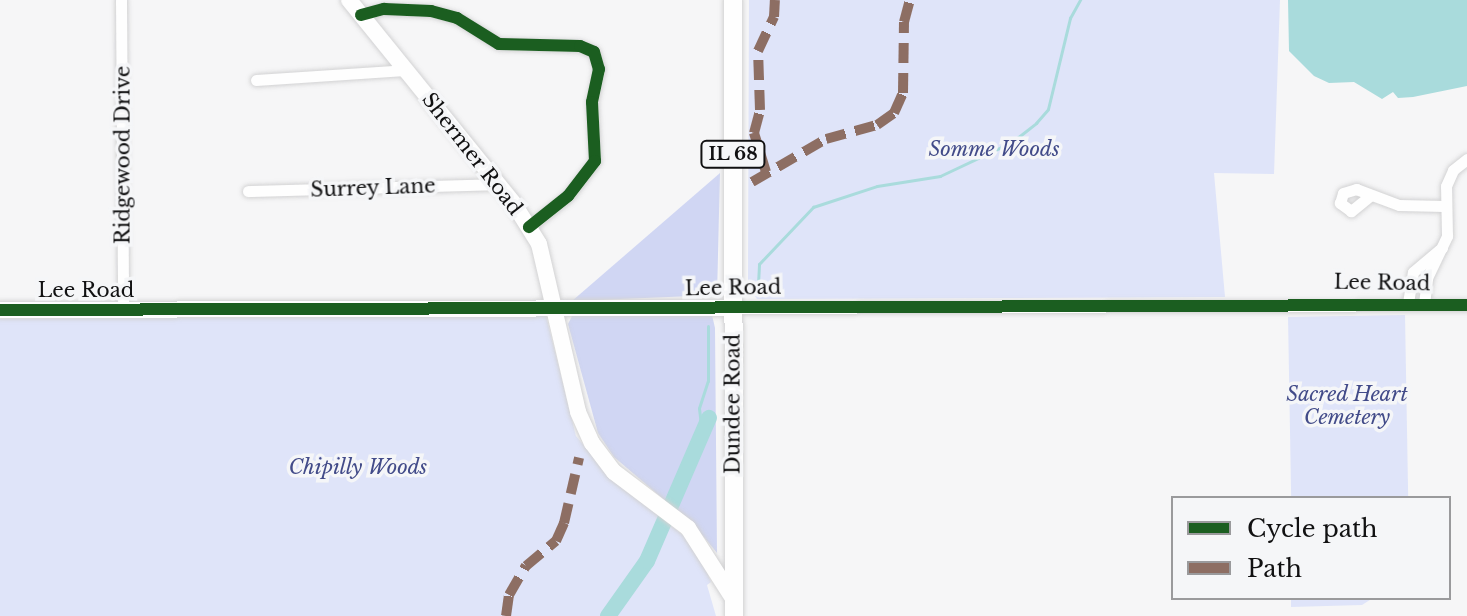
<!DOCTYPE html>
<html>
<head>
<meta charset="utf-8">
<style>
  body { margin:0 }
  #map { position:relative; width:1467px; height:616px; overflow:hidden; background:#f6f6f7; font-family:"Libre Baskerville",serif }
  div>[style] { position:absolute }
  .green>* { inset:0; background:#dfe4f9; transform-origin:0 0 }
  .forest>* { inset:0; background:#d0d6f3 }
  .water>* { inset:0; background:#a9dbdc }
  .stream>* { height:3px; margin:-1.5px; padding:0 1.5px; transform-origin:1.5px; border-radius:1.5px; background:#a9dbdc }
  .river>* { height:16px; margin:-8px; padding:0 8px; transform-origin:8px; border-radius:8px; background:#a9dbdc }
  .roads { filter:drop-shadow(0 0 2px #d2d2d3) drop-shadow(0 0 2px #d2d2d3) }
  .street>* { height:11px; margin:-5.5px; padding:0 5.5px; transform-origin:5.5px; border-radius:5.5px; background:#fefefe }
  .secondary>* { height:16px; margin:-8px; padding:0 8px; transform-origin:8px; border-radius:8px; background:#fefefe }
  .primary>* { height:18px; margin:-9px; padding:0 9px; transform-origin:9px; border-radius:9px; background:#fefefe }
  .quiet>* { height:10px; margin-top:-5px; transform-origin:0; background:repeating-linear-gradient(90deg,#8d6e63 0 20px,transparent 0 30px) }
  .cycleway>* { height:12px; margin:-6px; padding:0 6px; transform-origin:6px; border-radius:6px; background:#1b5e20 }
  span { translate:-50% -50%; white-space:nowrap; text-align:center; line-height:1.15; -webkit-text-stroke:7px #f5f6f8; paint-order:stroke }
  .shield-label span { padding:2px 6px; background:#f5f6f8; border:2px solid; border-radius:6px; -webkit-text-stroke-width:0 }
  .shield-label { font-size:18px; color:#111112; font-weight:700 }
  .park-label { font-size:20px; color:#424b89; font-style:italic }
  .street-label { font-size:20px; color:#111112 }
  .legend { position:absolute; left:1171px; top:496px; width:280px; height:104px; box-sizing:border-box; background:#f5f6f8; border:2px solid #9a9a9c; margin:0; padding:10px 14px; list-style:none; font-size:24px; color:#111112 }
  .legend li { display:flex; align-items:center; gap:16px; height:40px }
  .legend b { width:40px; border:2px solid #9a9a9c }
</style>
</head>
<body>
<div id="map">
  <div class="green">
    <i style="clip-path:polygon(749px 0,1280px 0,1274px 174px,1214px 173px,1225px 297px,757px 299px,748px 286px)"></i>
    <i style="left:1405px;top:315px;width:183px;height:117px;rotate:89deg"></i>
    <i style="clip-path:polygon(546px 316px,576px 436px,610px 477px,684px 536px,700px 556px,711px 582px,707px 585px,716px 616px,0 616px,0 319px)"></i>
    <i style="clip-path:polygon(1291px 598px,1373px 598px,1362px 605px,1291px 607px)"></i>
  </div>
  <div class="forest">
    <i style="clip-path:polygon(720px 173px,717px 295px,572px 301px)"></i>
    <i style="clip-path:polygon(712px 315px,715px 328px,717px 553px,695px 526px,614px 457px,598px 433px,568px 324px,572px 316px)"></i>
  </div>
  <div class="water">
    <i style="clip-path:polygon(1288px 0,1467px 0,1467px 86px,1413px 97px,1398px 98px,1393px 92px,1382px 99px,1354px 82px,1329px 83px,1314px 76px,1289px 51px)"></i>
  </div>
  <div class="stream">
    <i style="left:758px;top:284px;width:20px;rotate:-87deg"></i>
    <i style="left:759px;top:264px;width:79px;rotate:-46.5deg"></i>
    <i style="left:813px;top:207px;width:67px;rotate:-18.2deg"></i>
    <i style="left:877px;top:186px;width:64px;rotate:-9deg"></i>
    <i style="left:940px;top:176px;width:80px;rotate:-25.3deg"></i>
    <i style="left:1012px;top:142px;width:31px;rotate:-38deg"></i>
    <i style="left:1036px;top:123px;width:18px;rotate:-49deg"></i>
    <i style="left:1048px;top:109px;width:94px;rotate:-76.4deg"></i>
    <i style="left:1070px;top:18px;width:21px;rotate:-61deg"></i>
    <i style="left:703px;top:441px;width:33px;rotate:-97deg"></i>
    <i style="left:699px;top:408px;width:28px;rotate:-72deg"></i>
    <i style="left:708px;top:381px;width:55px;rotate:-90deg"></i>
  </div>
  <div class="river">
    <i style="left:608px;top:616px;width:67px;rotate:-54.7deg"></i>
    <i style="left:647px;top:561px;width:156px;rotate:-66.6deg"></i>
  </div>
  <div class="roads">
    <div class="street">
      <i style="left:121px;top:0;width:310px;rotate:89.6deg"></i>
      <i style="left:361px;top:15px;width:24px;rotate:-15deg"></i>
      <i style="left:384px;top:9px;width:47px;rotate:2.4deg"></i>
      <i style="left:431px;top:11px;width:27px;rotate:15deg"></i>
      <i style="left:457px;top:18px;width:49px;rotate:31.8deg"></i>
      <i style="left:499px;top:44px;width:81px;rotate:1.4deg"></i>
      <i style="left:580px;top:46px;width:15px;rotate:23deg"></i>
      <i style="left:594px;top:52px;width:18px;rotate:74deg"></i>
      <i style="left:599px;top:69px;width:34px;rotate:102deg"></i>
      <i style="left:592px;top:102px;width:59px;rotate:87.1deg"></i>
      <i style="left:595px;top:161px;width:44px;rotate:127.6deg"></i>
      <i style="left:568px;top:196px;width:50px;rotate:141.5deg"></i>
      <i style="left:256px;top:80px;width:149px;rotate:-3.8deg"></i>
      <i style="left:248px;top:191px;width:249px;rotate:-1.6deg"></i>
      <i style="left:1371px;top:195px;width:26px;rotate:141deg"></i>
      <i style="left:1351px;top:211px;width:14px;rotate:-144deg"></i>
      <i style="left:1340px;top:203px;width:10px;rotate:-73deg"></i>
      <i style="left:1343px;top:193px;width:14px;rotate:-17deg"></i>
      <i style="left:1356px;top:189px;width:46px;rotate:20.4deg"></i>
      <i style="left:1399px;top:205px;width:45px;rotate:1.3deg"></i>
      <i style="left:1408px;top:303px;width:31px;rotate:-81deg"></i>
      <i style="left:1413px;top:272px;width:38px;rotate:-40deg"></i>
      <i style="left:1424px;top:304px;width:26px;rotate:-83deg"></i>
      <i style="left:1427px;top:278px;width:47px;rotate:-64.5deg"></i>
      <i style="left:1447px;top:236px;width:50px;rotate:-91.1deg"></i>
      <i style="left:1446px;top:186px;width:17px;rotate:-66deg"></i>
      <i style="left:1453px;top:170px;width:18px;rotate:-38deg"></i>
      <i style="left:733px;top:308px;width:734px;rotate:-0.23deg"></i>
    </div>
    <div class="secondary">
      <i style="left:349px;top:0;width:262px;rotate:51deg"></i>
      <i style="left:514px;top:204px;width:47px;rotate:58deg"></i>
      <i style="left:539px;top:244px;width:172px;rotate:76.9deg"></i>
      <i style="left:578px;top:412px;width:34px;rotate:66deg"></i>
      <i style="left:592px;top:443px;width:36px;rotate:53deg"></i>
      <i style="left:614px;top:472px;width:93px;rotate:37.1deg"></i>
      <i style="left:688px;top:528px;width:85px;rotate:57.4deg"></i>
      <i style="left:0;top:310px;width:733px;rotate:-0.16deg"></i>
    </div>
    <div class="primary">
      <i style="left:733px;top:0;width:616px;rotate:89.91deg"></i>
    </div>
  </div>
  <div class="quiet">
    <i style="left:766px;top:172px;width:41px;rotate:-107.1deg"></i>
    <i style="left:754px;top:133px;width:24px;rotate:-75deg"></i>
    <i style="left:760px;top:110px;width:59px;rotate:-91.9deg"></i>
    <i style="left:758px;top:51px;width:38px;rotate:-65deg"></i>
    <i style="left:774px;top:17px;width:17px;rotate:-87deg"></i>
    <i style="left:752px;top:182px;width:86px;rotate:-30.2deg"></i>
    <i style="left:826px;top:139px;width:53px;rotate:-15.4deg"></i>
    <i style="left:877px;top:125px;width:21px;rotate:-35deg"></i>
    <i style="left:894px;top:113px;width:22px;rotate:-66deg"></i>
    <i style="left:903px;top:93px;width:71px;rotate:-89.2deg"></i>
    <i style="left:904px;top:22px;width:23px;rotate:-75deg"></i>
    <i style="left:506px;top:616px;width:21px;rotate:-82deg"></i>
    <i style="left:509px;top:595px;width:34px;rotate:-60deg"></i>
    <i style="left:526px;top:566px;width:39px;rotate:-40deg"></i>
    <i style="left:556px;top:541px;width:20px;rotate:-66deg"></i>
    <i style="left:564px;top:523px;width:67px;rotate:-77deg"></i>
  </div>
  <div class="cycleway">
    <i style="left:361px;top:15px;width:24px;rotate:-15deg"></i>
    <i style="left:384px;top:9px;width:47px;rotate:2.4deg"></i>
    <i style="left:431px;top:11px;width:27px;rotate:15deg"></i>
    <i style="left:457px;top:18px;width:49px;rotate:31.8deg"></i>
    <i style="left:499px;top:44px;width:81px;rotate:1.4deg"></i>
    <i style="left:580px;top:46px;width:15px;rotate:23deg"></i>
    <i style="left:594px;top:52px;width:18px;rotate:74deg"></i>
    <i style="left:599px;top:69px;width:34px;rotate:102deg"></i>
    <i style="left:592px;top:102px;width:59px;rotate:87.1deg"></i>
    <i style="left:595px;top:161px;width:44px;rotate:127.6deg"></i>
    <i style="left:568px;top:196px;width:50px;rotate:141.5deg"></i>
    <i style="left:0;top:310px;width:1467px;rotate:-0.2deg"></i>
  </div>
  <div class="shield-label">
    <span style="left:733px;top:154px">IL 68</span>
  </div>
  <div class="park-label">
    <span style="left:994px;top:149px">Somme Woods</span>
    <span style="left:1347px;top:406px">Sacred Heart<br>Cemetery</span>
    <span style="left:358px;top:467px">Chipilly Woods</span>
  </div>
  <div class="street-label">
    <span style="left:472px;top:154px;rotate:52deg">Shermer Road</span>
    <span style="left:123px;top:155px;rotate:-90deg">Ridgewood Drive</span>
    <span style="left:373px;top:188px;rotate:-2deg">Surrey Lane</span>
    <span style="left:1382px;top:283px;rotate:1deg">Lee Road</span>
    <span style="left:733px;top:288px;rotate:-1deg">Lee Road</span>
    <span style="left:86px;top:290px">Lee Road</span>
    <span style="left:733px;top:404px;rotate:-90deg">Dundee Road</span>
  </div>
  <ul class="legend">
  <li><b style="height:10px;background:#1b5e20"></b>Cycle path</li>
  <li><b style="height:10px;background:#8d6e63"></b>Path</li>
  </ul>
</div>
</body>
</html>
